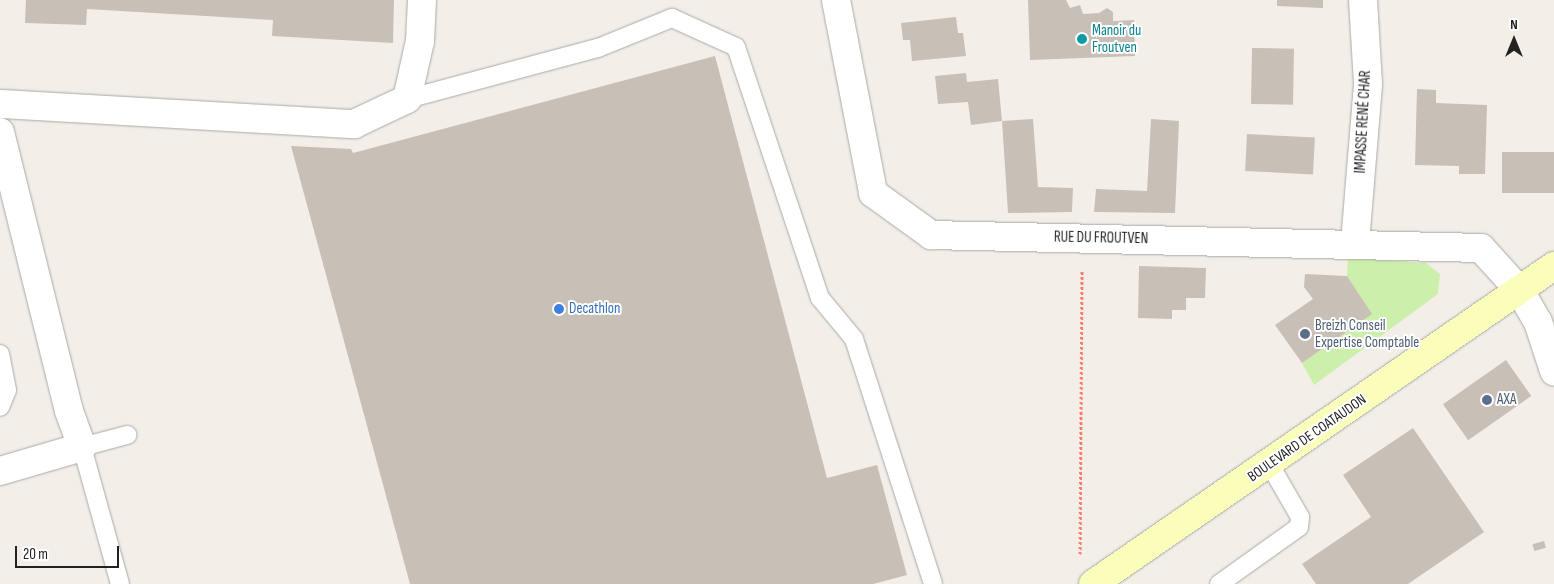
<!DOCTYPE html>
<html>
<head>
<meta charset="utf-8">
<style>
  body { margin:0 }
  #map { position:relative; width:1554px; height:584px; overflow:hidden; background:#f3efe8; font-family:"Sofia Sans Condensed",sans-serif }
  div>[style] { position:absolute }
  .grass>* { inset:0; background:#cdefac }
  .building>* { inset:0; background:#c8bfb7; transform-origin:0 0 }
  .path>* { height:3px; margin-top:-1.5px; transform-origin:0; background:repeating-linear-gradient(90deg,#ff7c6d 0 2.5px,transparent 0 5px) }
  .roads { filter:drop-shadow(0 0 1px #a9a9a9) drop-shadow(0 0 1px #a9a9a9) }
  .service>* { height:18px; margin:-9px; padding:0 9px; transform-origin:9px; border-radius:9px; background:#fff }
  .minor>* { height:28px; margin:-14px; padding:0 14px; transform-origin:14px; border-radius:14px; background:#fff }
  .secondary>* { height:28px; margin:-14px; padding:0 14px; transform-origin:14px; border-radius:14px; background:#fbfebb }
  .dots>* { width:14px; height:14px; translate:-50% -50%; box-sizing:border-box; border:2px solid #fff; border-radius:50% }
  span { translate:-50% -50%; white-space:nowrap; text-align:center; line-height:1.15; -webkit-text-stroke:4px #fff; paint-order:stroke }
  .culture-label { font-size:15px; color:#0d838f }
  .left { translate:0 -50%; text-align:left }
  .street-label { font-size:15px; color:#222 }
  .shop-label { font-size:15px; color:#366cbe }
  .service-label { font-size:15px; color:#4e5e75 }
  .north { position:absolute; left:1489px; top:15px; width:50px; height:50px; -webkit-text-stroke:4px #fff; paint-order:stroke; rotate:0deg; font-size:14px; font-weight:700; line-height:20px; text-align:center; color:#222 }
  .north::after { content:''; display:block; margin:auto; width:18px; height:22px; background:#222; clip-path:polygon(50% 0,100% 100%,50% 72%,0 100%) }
  .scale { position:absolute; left:15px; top:546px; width:104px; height:22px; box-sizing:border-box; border:2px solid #222; border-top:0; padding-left:6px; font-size:15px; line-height:18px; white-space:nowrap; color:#222; -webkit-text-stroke:4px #fff; paint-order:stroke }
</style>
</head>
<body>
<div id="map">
  <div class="grass">
    <i style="clip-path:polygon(1348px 257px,1426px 263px,1440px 274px,1438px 294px,1314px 385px,1302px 363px,1371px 314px,1347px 276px)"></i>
  </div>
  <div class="building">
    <i style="clip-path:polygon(26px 0,394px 0,393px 43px,272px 36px,273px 20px,87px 9px,86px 25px,25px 23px)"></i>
    <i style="clip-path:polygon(1028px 0,1066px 0,1070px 8px,1080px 5px,1083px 14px,1099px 13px,1107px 8px,1113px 12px,1113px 21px,1134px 20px,1135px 56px,1030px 60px)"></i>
    <i style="clip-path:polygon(1277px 0,1323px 0,1323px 8px,1277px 6px)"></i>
    <i style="clip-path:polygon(956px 17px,958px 33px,963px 33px,966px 56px,912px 61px,910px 40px,903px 40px,901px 23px)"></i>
    <i style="left:1252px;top:48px;width:42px;height:56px;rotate:1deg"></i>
    <i style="clip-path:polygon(715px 56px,827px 478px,877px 465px,907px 575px,873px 584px,410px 584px,291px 146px,351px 149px,353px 153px)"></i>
    <i style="clip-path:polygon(966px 73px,967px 82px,998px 79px,1002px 121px,971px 125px,968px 102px,938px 104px,935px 76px)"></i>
    <i style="clip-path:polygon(1417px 89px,1436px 90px,1436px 103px,1487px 105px,1485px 174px,1459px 174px,1459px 166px,1415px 165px)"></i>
    <i style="clip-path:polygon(1033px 119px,1038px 187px,1073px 188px,1072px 212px,1008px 213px,1002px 121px)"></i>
    <i style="clip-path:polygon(1151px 119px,1179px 121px,1175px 213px,1094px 212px,1096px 189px,1147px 191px)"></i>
    <i style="left:1247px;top:134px;width:68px;height:37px;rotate:3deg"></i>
    <i style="left:1502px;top:152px;width:52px;height:41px"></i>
    <i style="clip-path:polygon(1139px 266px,1206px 268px,1205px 298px,1186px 298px,1186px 310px,1172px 310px,1172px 319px,1138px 318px)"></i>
    <i style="clip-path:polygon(1305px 274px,1347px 276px,1372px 314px,1302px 363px,1275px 325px,1313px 299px,1304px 287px)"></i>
    <i style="left:1506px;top:360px;width:44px;height:77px;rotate:55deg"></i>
    <i style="clip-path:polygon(1413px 428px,1484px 532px,1408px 584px,1316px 584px,1302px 564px,1371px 517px,1343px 475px)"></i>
    <i style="left:1544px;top:541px;width:7px;height:12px;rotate:74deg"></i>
  </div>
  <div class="path">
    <i style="left:1080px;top:554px;width:283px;rotate:-89.6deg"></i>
  </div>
  <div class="roads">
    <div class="service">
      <i style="left:407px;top:99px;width:198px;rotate:-15deg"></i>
      <i style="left:598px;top:48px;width:80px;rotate:-22.1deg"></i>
      <i style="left:672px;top:18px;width:70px;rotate:24.4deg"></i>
      <i style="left:736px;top:47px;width:265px;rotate:71.5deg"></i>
      <i style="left:820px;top:298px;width:53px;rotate:50.3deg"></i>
      <i style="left:854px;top:339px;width:257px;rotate:72.1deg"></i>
      <i style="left:0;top:354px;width:37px;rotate:79deg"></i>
      <i style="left:7px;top:390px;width:18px;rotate:112deg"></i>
      <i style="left:120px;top:584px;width:142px;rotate:-105.5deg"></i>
      <i style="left:82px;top:447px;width:47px;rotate:-14.9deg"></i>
      <i style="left:1219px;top:584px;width:98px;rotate:-35.5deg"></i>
      <i style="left:1299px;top:527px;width:10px;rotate:-84deg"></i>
      <i style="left:1300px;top:517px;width:60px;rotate:-120deg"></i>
    </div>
    <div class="minor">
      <i style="left:836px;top:0;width:197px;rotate:79.1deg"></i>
      <i style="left:873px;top:193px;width:72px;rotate:35.9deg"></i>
      <i style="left:931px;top:235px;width:550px;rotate:1.35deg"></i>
      <i style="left:1481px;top:248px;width:58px;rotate:47.8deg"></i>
      <i style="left:1520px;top:291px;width:36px;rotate:60deg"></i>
      <i style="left:1538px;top:322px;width:52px;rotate:71.9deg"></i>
      <i style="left:2px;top:104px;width:353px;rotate:3.3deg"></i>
      <i style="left:354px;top:124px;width:59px;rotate:-25.3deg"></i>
      <i style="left:407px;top:99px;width:59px;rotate:-77.4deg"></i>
      <i style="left:420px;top:41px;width:41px;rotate:-87.2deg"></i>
      <i style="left:0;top:132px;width:287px;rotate:76.1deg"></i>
      <i style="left:69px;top:411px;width:38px;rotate:70deg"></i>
      <i style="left:82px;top:447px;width:85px;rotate:163.7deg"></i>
      <i style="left:1355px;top:243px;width:160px;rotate:-85.3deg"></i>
      <i style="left:1368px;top:84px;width:84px;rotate:-93.4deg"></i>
    </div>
    <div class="secondary">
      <i style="left:1093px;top:584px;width:560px;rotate:-34.6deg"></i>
    </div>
  </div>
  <div class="dots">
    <i style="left:1082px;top:39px;background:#0f9aa8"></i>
    <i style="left:559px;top:309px;background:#3f7fe0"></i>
    <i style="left:1305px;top:334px;background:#5c6f8a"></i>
    <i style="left:1487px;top:400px;background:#5c6f8a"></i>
  </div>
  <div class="culture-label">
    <span class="left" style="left:1092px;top:39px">Manoir du<br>Froutven</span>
  </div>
  <div class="street-label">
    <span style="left:1363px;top:122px;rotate:-87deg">IMPASSE RENÉ CHAR</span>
    <span style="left:1101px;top:238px;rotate:1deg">RUE DU FROUTVEN</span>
    <span style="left:1307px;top:438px;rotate:-35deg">BOULEVARD DE COATAUDON</span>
  </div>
  <div class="shop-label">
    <span class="left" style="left:569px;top:309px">Decathlon</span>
  </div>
  <div class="service-label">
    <span class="left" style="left:1315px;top:334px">Breizh Conseil<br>Expertise Comptable</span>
    <span class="left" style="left:1497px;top:400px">AXA</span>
  </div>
  <div class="north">N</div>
  <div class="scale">20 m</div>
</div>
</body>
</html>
